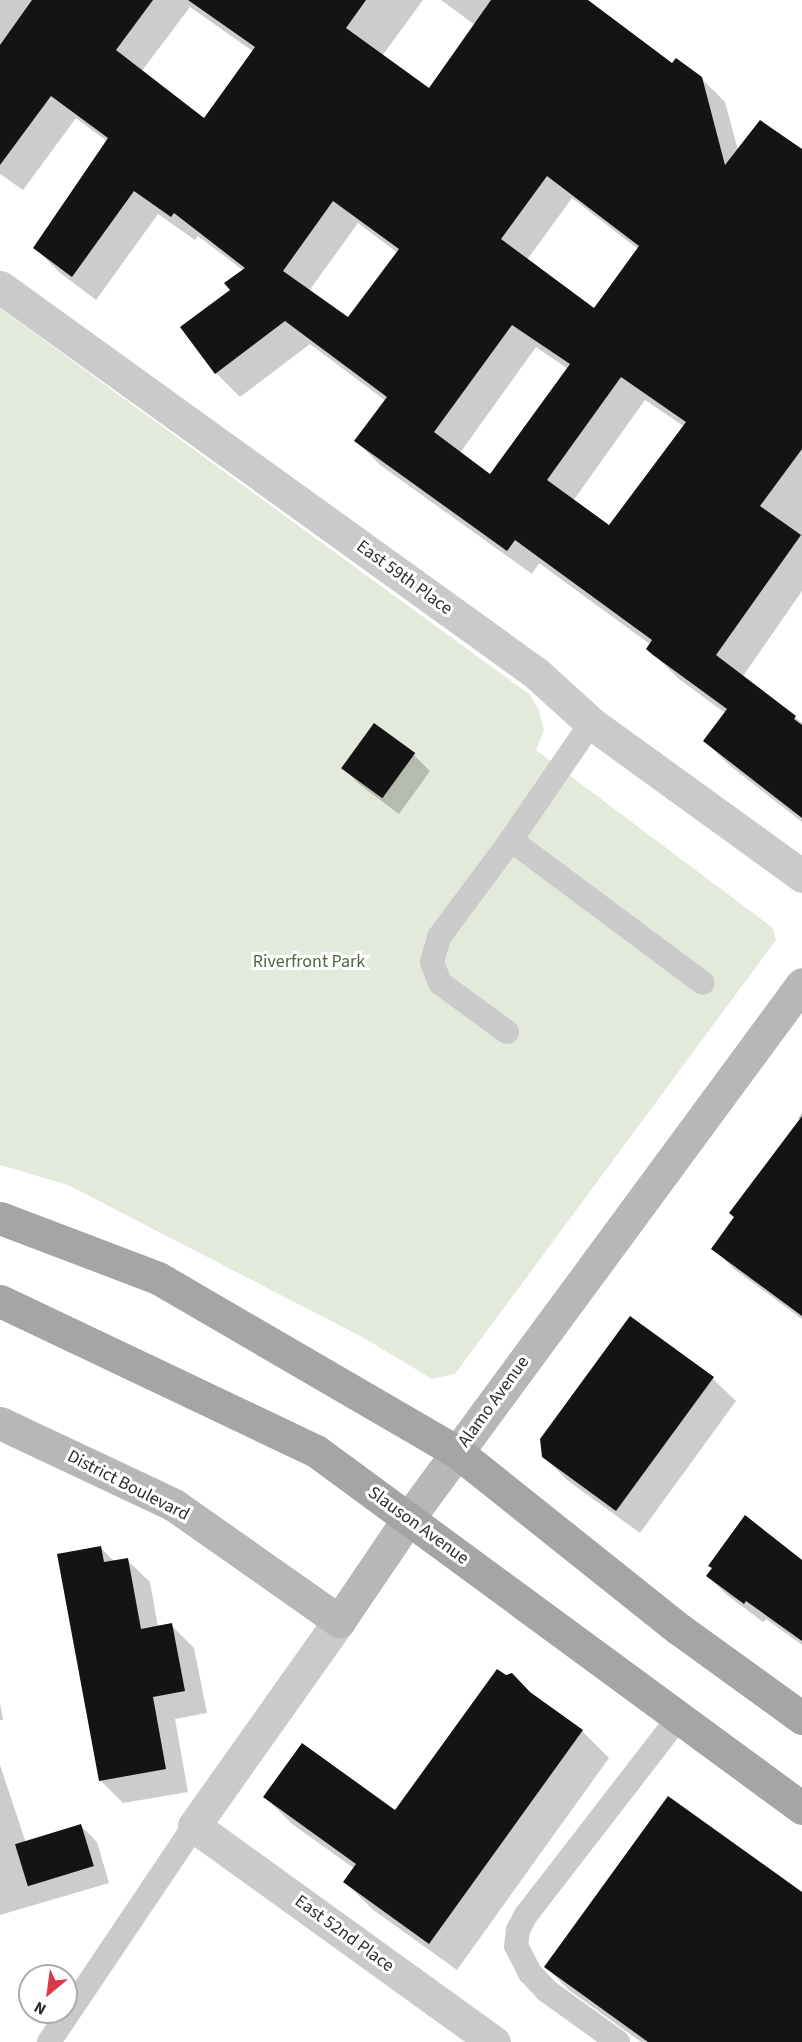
<!DOCTYPE html>
<html>
<head>
<meta charset="utf-8">
<style>
  body { margin:0 }
  #map { position:relative; width:802px; height:2042px; overflow:hidden; background:#fff; font-family:"Source Sans 3",sans-serif }
  div>[style] { position:absolute }
  .green>* { inset:0; background:#e4eadb }
  .shadow>* { inset:0; background:#0003 }
  .building>* { inset:0; background:#141414; transform-origin:0 0 }
  .lane>* { height:24px; margin:-12px; padding:0 12px; transform-origin:12px; border-radius:12px; background:#cacaca }
  .street>* { height:33px; margin:-16.5px; padding:0 16.5px; transform-origin:16.5px; border-radius:16.5px; background:#cacaca }
  .secondary>* { height:33px; margin:-16.5px; padding:0 16.5px; transform-origin:16.5px; border-radius:16.5px; background:#b7b7b7 }
  .primary>* { height:33px; margin:-16.5px; padding:0 16.5px; transform-origin:16.5px; border-radius:16.5px; background:#a5a5a5 }
  span { translate:-50% -50%; white-space:nowrap; text-align:center; line-height:1.15; -webkit-text-stroke:6px #fff; paint-order:stroke }
  .street-label { font-size:18px; color:#2d2d2d }
  .park-label { font-size:18px; color:#51663d }
  .north { position:absolute; left:18px; top:1964px; width:60px; height:60px; box-sizing:border-box; background:#fff; border:2px solid #ababab; border-radius:50%; rotate:209deg; font-size:16px; font-weight:700; line-height:24px; text-align:center; color:#2d2d2d }
  .north::after { content:''; display:block; margin:auto; width:21px; height:27px; background:#db3848; clip-path:polygon(50% 0,100% 100%,50% 72%,0 100%) }
</style>
</head>
<body>
<div id="map">
  <div class="green">
    <i style="clip-path:polygon(0 308px,529px 694px,539px 710px,544px 730px,536px 750px,773px 928px,776px 940px,455px 1374px,432px 1379px,364px 1338px,68px 1185px,0 1165px)"></i>
  </div>
  <div class="shadow">
    <i style="clip-path:polygon(evenodd,0 0,423px 0,382px 56px,429px 90px,475px 25px,441px 0,585px 0,673px 65px,701px 78px,725px 102px,738px 150px,802px 154px,802px 591px,743px 676px,802px 723px,802px 822px,729px 765px,705px 741px,725px 713px,679px 679px,648px 649px,651px 645px,539px 563px,532px 574px,380px 465px,356px 441px,386px 401px,310px 344px,240px 397px,216px 373px,232px 290px,244px 271px,198px 236px,195px 240px,158px 214px,96px 300px,59px 272px,35px 248px,108px 142px,76px 118px,23px 190px,0 174px,0 0,190px 7px,254px 52px,204px 120px,141px 72px,190px 7px,0 0,572px 198px,638px 249px,595px 310px,527px 260px,572px 198px,0 0,358px 223px,398px 253px,348px 320px,309px 291px,358px 223px,0 0,536px 347px,568px 369px,491px 476px,460px 453px,536px 347px,0 0,645px 400px,685px 427px,609px 527px,573px 501px,645px 400px)"></i>
    <i style="clip-path:polygon(414px 755px,430px 771px,399px 814px,359px 784px,343px 768px)"></i>
    <i style="clip-path:polygon(802px 1113px,802px 1319px,734px 1269px,713px 1248px,801px 1120px,798px 1118px)"></i>
    <i style="clip-path:polygon(630px 1318px,713px 1379px,736px 1401px,640px 1533px,567px 1480px,544px 1457px)"></i>
    <i style="clip-path:polygon(101px 1548px,115px 1562px,127px 1560px,150px 1582px,158px 1627px,171px 1625px,194px 1648px,207px 1713px,175px 1719px,188px 1792px,123px 1803px,100px 1780px)"></i>
    <i style="clip-path:polygon(802px 1562px,802px 1645px,766px 1619px,763px 1622px,727px 1595px,708px 1576px)"></i>
    <i style="clip-path:polygon(536px 1698px,582px 1731px,609px 1758px,457px 1970px,372px 1909px,345px 1882px,355px 1869px,292px 1824px,265px 1797px,396px 1812px)"></i>
    <i style="clip-path:polygon(0 1703px,3px 1720px,0 1720px)"></i>
    <i style="clip-path:polygon(0 1765px,26px 1843px,80px 1825px,97px 1842px,109px 1883px,0 1915px)"></i>
    <i style="clip-path:polygon(802px 1893px,802px 2042px,641px 2042px,569px 1990px,546px 1967px)"></i>
  </div>
  <div class="building">
    <i style="clip-path:polygon(evenodd,32px 0,153px 0,116px 50px,204px 118px,255px 47px,188px 0,366px 0,346px 28px,429px 88px,491px 0,588px 0,672px 63px,676px 58px,702px 77px,725px 165px,760px 120px,802px 149px,802px 449px,760px 506px,801px 535px,716px 655px,796px 716px,794px 719px,802px 725px,802px 818px,703px 741px,727px 709px,653px 655px,646px 649px,652px 640px,515px 540px,507px 551px,354px 441px,387px 397px,285px 321px,215px 374px,180px 327px,230px 290px,224px 283px,245px 268px,174px 213px,171px 217px,134px 191px,72px 277px,33px 248px,108px 138px,51px 96px,0 165px,0 45px,32px 0,547px 176px,639px 246px,594px 308px,501px 239px,547px 176px,32px 0,333px 201px,399px 249px,348px 317px,283px 271px,333px 201px,32px 0,512px 325px,570px 364px,490px 474px,434px 432px,512px 325px,32px 0,621px 377px,686px 422px,609px 525px,547px 480px,621px 377px)"></i>
    <i style="left:374px;top:723px;width:51px;height:56px;rotate:36deg"></i>
    <i style="clip-path:polygon(802px 1116px,802px 1316px,711px 1249px,734px 1217px,729px 1213px)"></i>
    <i style="clip-path:polygon(630px 1316px,714px 1377px,616px 1511px,542px 1457px,540px 1439px)"></i>
    <i style="clip-path:polygon(745px 1515px,802px 1560px,802px 1641px,746px 1601px,744px 1604px,706px 1576px,712px 1568px,708px 1566px)"></i>
    <i style="clip-path:polygon(101px 1546px,104px 1562px,128px 1558px,141px 1629px,172px 1623px,185px 1691px,153px 1697px,166px 1769px,99px 1781px,57px 1554px)"></i>
    <i style="clip-path:polygon(497px 1669px,506px 1675px,512px 1673px,530px 1692px,583px 1730px,429px 1944px,343px 1882px,356px 1864px,263px 1797px,302px 1743px,395px 1810px)"></i>
    <i style="clip-path:polygon(668px 1796px,802px 1892px,802px 2042px,648px 2042px,544px 1967px)"></i>
    <i style="left:81px;top:1824px;width:44px;height:69px;rotate:73deg"></i>
  </div>
  <div class="lane">
    <i style="left:591px;top:723px;width:142px;rotate:124.4deg"></i>
    <i style="left:511px;top:840px;width:239px;rotate:36.7deg"></i>
    <i style="left:507px;top:1032px;width:83px;rotate:-143.8deg"></i>
    <i style="left:440px;top:983px;width:22px;rotate:-111deg"></i>
    <i style="left:432px;top:962px;width:26px;rotate:-74deg"></i>
    <i style="left:439px;top:937px;width:121px;rotate:-53.4deg"></i>
    <i style="left:49px;top:2042px;width:260px;rotate:-56.1deg"></i>
    <i style="left:618px;top:2042px;width:87px;rotate:-144.3deg"></i>
    <i style="left:547px;top:1991px;width:25px;rotate:-133deg"></i>
    <i style="left:530px;top:1973px;width:30px;rotate:-117deg"></i>
    <i style="left:516px;top:1946px;width:16px;rotate:-83deg"></i>
    <i style="left:518px;top:1930px;width:17px;rotate:-62deg"></i>
    <i style="left:526px;top:1915px;width:249px;rotate:-52.3deg"></i>
  </div>
  <div class="street">
    <i style="left:0;top:287px;width:661px;rotate:35.76deg"></i>
    <i style="left:536px;top:673px;width:74px;rotate:42.3deg"></i>
    <i style="left:591px;top:723px;width:261px;rotate:35.9deg"></i>
    <i style="left:339px;top:1621px;width:251px;rotate:125.3deg"></i>
    <i style="left:194px;top:1826px;width:370px;rotate:35.8deg"></i>
  </div>
  <div class="secondary">
    <i style="left:0;top:1423px;width:192px;rotate:25.2deg"></i>
    <i style="left:174px;top:1505px;width:202px;rotate:35.1deg"></i>
    <i style="left:339px;top:1621px;width:123px;rotate:-55.9deg"></i>
    <i style="left:408px;top:1519px;width:664px;rotate:-53.63deg"></i>
  </div>
  <div class="primary">
    <i style="left:0;top:1218px;width:169px;rotate:20.8deg"></i>
    <i style="left:158px;top:1278px;width:346px;rotate:30.2deg"></i>
    <i style="left:457px;top:1452px;width:284px;rotate:38.6deg"></i>
    <i style="left:679px;top:1629px;width:152px;rotate:35.9deg"></i>
    <i style="left:0;top:1301px;width:350px;rotate:25.4deg"></i>
    <i style="left:316px;top:1451px;width:603px;rotate:36.3deg"></i>
  </div>
  <div class="street-label">
    <span style="left:404px;top:578px;rotate:36deg">East 59th Place</span>
    <span style="left:494px;top:1402px;rotate:-54deg">Alamo Avenue</span>
    <span style="left:128px;top:1486px;rotate:27deg">District Boulevard</span>
    <span style="left:418px;top:1526px;rotate:36deg">Slauson Avenue</span>
    <span style="left:344px;top:1934px;rotate:36deg">East 52nd Place</span>
  </div>
  <div class="park-label">
    <span style="left:309px;top:962px">Riverfront Park</span>
  </div>
  <div class="north">N</div>
</div>
</body>
</html>
